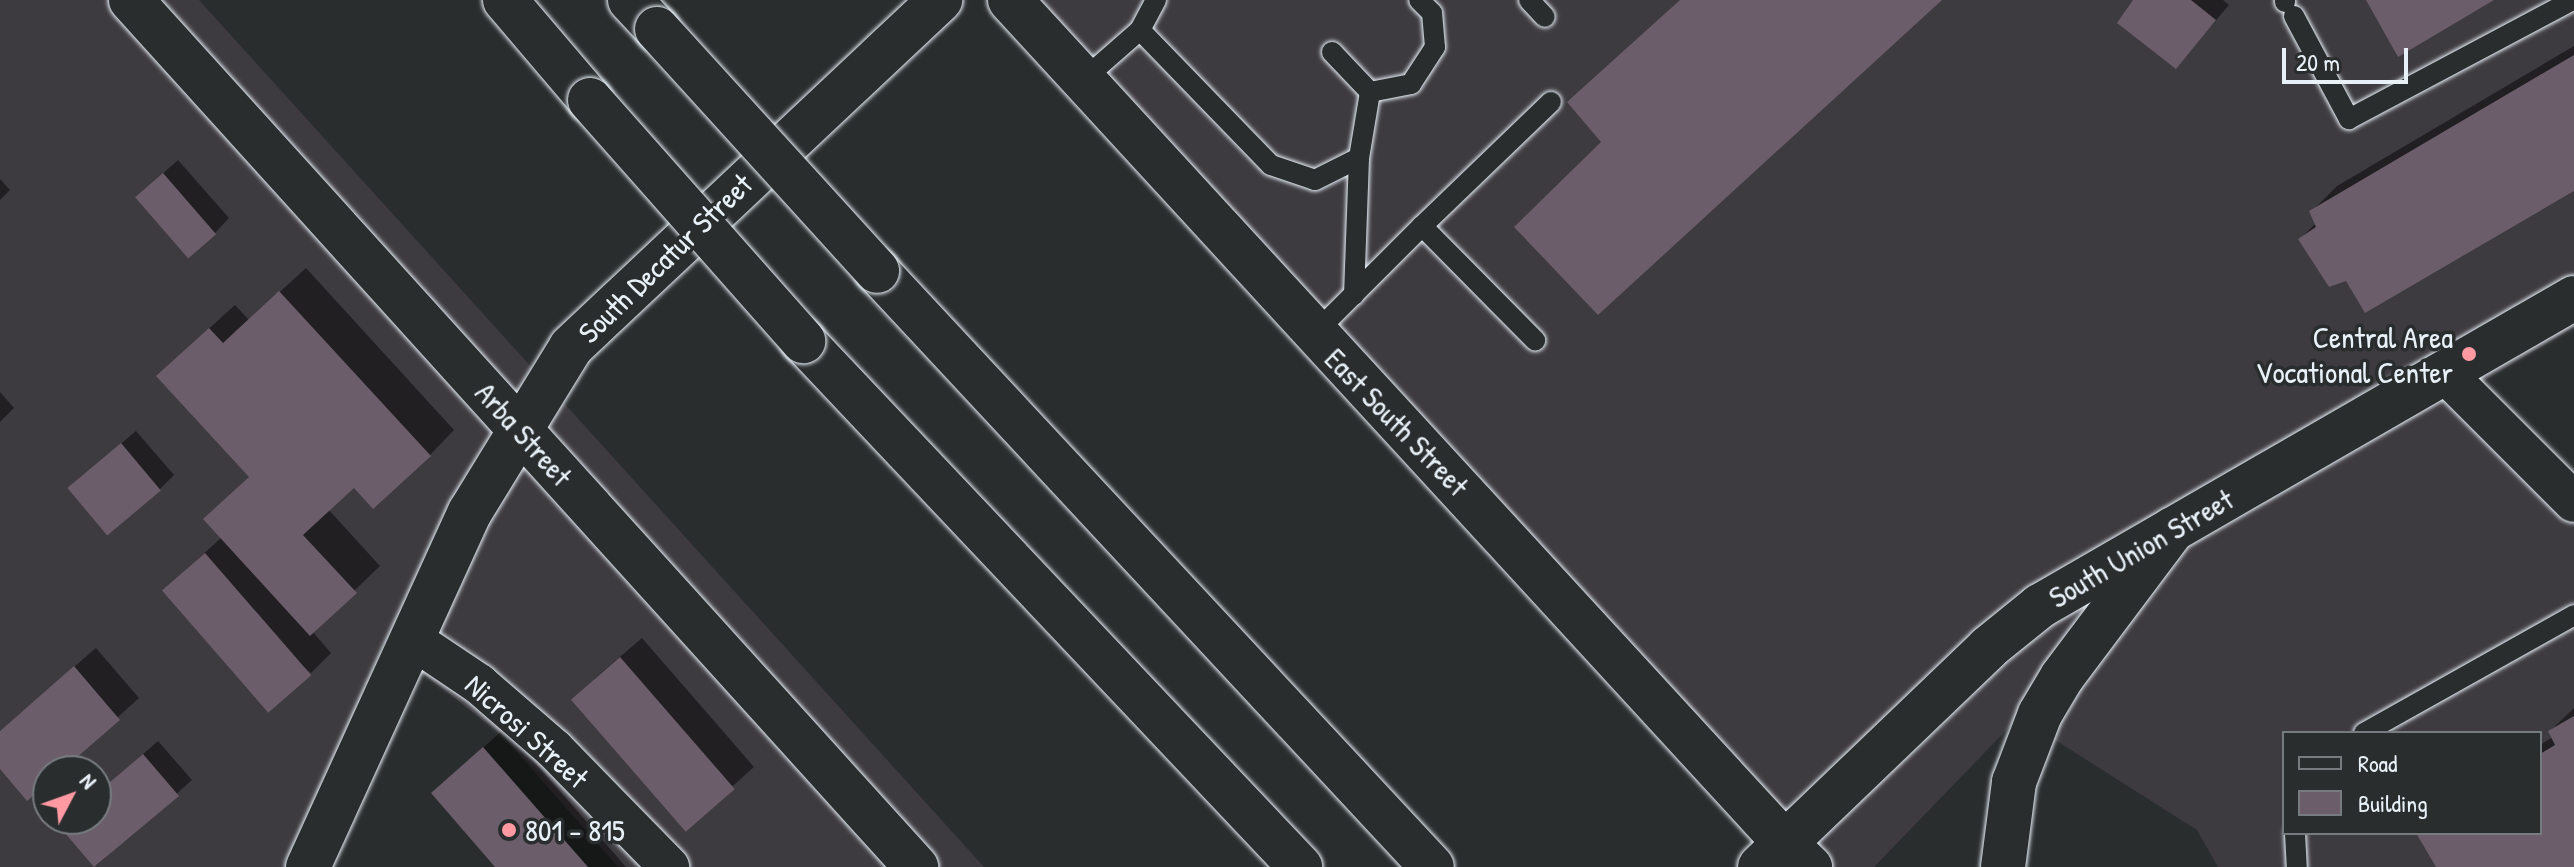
<!DOCTYPE html>
<html>
<head>
<meta charset="utf-8">
<style>
  body { margin:0 }
  #map { position:relative; width:2574px; height:867px; overflow:hidden; background:#2a2d2e; font-family:"Patrick Hand",sans-serif }
  div>[style] { position:absolute }
  .built>* { inset:0; background:#3e3b40 }
  .shadow>* { inset:0; background:#0007 }
  .building>* { inset:0; background:#6b5d6a; transform-origin:0 0 }
  .roads { filter:drop-shadow(0 0 2px #e8f1f8) drop-shadow(0 0 2px #e8f1f8) }
  .lane>* { height:20px; margin:-10px; padding:0 10px; transform-origin:10px; border-radius:10px; background:#2a2d2e }
  .street>* { height:40px; margin:-20px; padding:0 20px; transform-origin:20px; border-radius:20px; background:#2a2d2e }
  .secondary>* { height:44px; margin:-22px; padding:0 22px; transform-origin:22px; border-radius:22px; background:#2a2d2e }
  .highway>* { height:44px; margin:-22px; padding:0 22px; transform-origin:22px; border-radius:22px; background:#2a2d2e }
  .bridges { filter:drop-shadow(0 0 2px #e8f1f8) drop-shadow(0 0 2px #e8f1f8) }
  .highway-bridge>* { height:44px; margin:-22px; padding:0 22px; transform-origin:22px; border-radius:22px; background:#2a2d2e }
  .dots>* { width:22px; height:22px; translate:-50% -50%; box-sizing:border-box; border:4px solid #2a2d2e; border-radius:50% }
  span { translate:-50% -50%; white-space:nowrap; text-align:center; line-height:1.15; -webkit-text-stroke:7px #2a2d2e; paint-order:stroke }
  .street-label { font-size:30px; color:#e8f1f8 }
  .poi-label { font-size:30px; color:#e8f1f8 }
  .right { translate:-100% -50%; text-align:right }
  .left { translate:0 -50%; text-align:left }
  .legend { position:absolute; left:2282px; top:731px; width:260px; height:104px; box-sizing:border-box; background:#2a2d2e; border:2px solid #767b7f; margin:0; padding:10px 14px; list-style:none; font-size:24px; color:#e8f1f8 }
  .legend li { display:flex; align-items:center; gap:16px; height:40px }
  .legend b { width:40px; border:2px solid #767b7f }
  .north { position:absolute; left:32px; top:755px; width:80px; height:80px; box-sizing:border-box; background:#2a2d2e; border:2px solid #767b7f; border-radius:50%; rotate:49deg; font-size:22px; font-weight:700; line-height:32px; text-align:center; color:#e8f1f8 }
  .north::after { content:''; display:block; margin:auto; width:28px; height:36px; background:#ff9aa2; clip-path:polygon(50% 0,100% 100%,50% 72%,0 100%) }
  .scale { position:absolute; left:2282px; top:48px; width:126px; height:36px; box-sizing:border-box; border:4px solid #e8f1f8; border-top:0; padding-left:10px; font-size:24px; line-height:28px; white-space:nowrap; color:#e8f1f8; -webkit-text-stroke:6px #2a2d2e; paint-order:stroke }
</style>
</head>
<body>
<div id="map">
  <div class="built">
    <i style="clip-path:polygon(evenodd,0 0,199px 0,984px 867px,618px 867px,502px 735px,384px 643px,289px 867px,0 867px,0 0,48px 771px,96px 771px,96px 819px,48px 819px,48px 771px)"></i>
    <i style="clip-path:polygon(evenodd,988px 0,2574px 0,2574px 327px,2479px 384px,2574px 490px,2574px 867px,2218px 867px,2197px 830px,2019px 717px,1874px 867px,1777px 867px,988px 0,2284px 733px,2540px 733px,2540px 833px,2284px 833px,2284px 733px)"></i>
  </div>
  <div class="shadow">
    <i style="clip-path:polygon(2135px 0,2223px 0,2229px 5px,2176px 67px)"></i>
    <i style="clip-path:polygon(2574px 46px,2574px 189px,2347px 279px,2300px 239px,2316px 223px,2312px 211px,2337px 186px)"></i>
    <i style="clip-path:polygon(178px 160px,229px 218px,215px 233px,152px 183px)"></i>
    <i style="clip-path:polygon(0 179px,10px 190px,0 200px)"></i>
    <i style="clip-path:polygon(306px 268px,454px 430px,430px 455px,354px 485px,328px 509px,380px 566px,312px 631px,331px 653px,311px 673px,185px 571px,222px 537px,250px 476px,184px 351px,235px 305px,249px 320px)"></i>
    <i style="clip-path:polygon(0 392px,14px 408px,0 422px)"></i>
    <i style="clip-path:polygon(136px 431px,174px 475px,160px 489px,85px 474px)"></i>
    <i style="clip-path:polygon(642px 638px,754px 767px,686px 828px,594px 679px)"></i>
    <i style="clip-path:polygon(96px 648px,139px 698px,58px 771px,48px 771px,48px 780px,0 766px,0 731px)"></i>
    <i style="clip-path:polygon(2574px 708px,2574px 867px,2438px 867px,2419px 833px,2540px 833px,2540px 745px,2553px 737px,2550px 731px)"></i>
    <i style="clip-path:polygon(505px 728px,626px 867px,498px 867px,433px 793px)"></i>
    <i style="clip-path:polygon(158px 741px,192px 780px,96px 866px,62px 827px,69px 819px,96px 819px,96px 795px)"></i>
  </div>
  <div class="building">
    <i style="clip-path:polygon(1680px 0,1942px 0,1598px 315px,1514px 227px,1601px 142px,1567px 102px)"></i>
    <i style="clip-path:polygon(2133px 0,2191px 0,2216px 20px,2176px 69px,2117px 23px)"></i>
    <i style="clip-path:polygon(2366px 0,2494px 0,2398px 57px)"></i>
    <i style="clip-path:polygon(2574px 55px,2574px 191px,2365px 313px,2346px 281px,2329px 287px,2298px 239px,2316px 227px,2309px 211px)"></i>
    <i style="left:163px;top:173px;width:81px;height:37px;rotate:49deg"></i>
    <i style="clip-path:polygon(279px 291px,431px 456px,373px 509px,354px 488px,303px 535px,357px 593px,310px 636px,203px 519px,249px 477px,156px 376px,209px 328px,223px 343px)"></i>
    <i style="left:121px;top:443px;width:62px;height:70px;rotate:50deg"></i>
    <i style="left:205px;top:553px;width:162px;height:57px;rotate:49deg"></i>
    <i style="left:620px;top:657px;width:175px;height:65px;rotate:49deg"></i>
    <i style="clip-path:polygon(74px 666px,120px 720px,61px 771px,48px 771px,48px 783px,27px 801px,0 769px,0 731px)"></i>
    <i style="clip-path:polygon(2574px 716px,2574px 867px,2436px 867px,2416px 833px,2540px 833px,2540px 754px,2555px 745px,2548px 731px)"></i>
    <i style="clip-path:polygon(483px 747px,588px 867px,495px 867px,431px 793px)"></i>
    <i style="clip-path:polygon(143px 754px,179px 796px,94px 867px,59px 826px,67px 819px,96px 819px,96px 794px)"></i>
  </div>
  <div class="roads">
    <div class="lane">
      <i style="left:1529px;top:0;width:23px;rotate:47deg"></i>
      <i style="left:2285px;top:0;width:2px;rotate:90deg"></i>
      <i style="left:2294px;top:16px;width:117px;rotate:61.9deg"></i>
      <i style="left:2349px;top:119px;width:254px;rotate:-28deg"></i>
      <i style="left:1140px;top:30px;width:34px;rotate:-62deg"></i>
      <i style="left:1332px;top:52px;width:55px;rotate:46.5deg"></i>
      <i style="left:1370px;top:92px;width:42px;rotate:-11deg"></i>
      <i style="left:1411px;top:84px;width:44px;rotate:-57deg"></i>
      <i style="left:1435px;top:47px;width:34px;rotate:-95deg"></i>
      <i style="left:1432px;top:13px;width:18px;rotate:-135deg"></i>
      <i style="left:1084px;top:79px;width:74px;rotate:-41.2deg"></i>
      <i style="left:1140px;top:30px;width:188px;rotate:45.9deg"></i>
      <i style="left:1271px;top:165px;width:46px;rotate:18.8deg"></i>
      <i style="left:1315px;top:180px;width:49px;rotate:-26.6deg"></i>
      <i style="left:1422px;top:226px;width:179px;rotate:-43.9deg"></i>
      <i style="left:1354px;top:295px;width:137px;rotate:-87.9deg"></i>
      <i style="left:1359px;top:158px;width:67px;rotate:-80.5deg"></i>
      <i style="left:1313px;top:335px;width:154px;rotate:-45deg"></i>
      <i style="left:1422px;top:226px;width:161px;rotate:45.3deg"></i>
      <i style="left:2364px;top:733px;width:241px;rotate:-29.3deg"></i>
      <i style="left:2295px;top:833px;width:34px;rotate:87deg"></i>
    </div>
    <div class="street">
      <i style="left:2445px;top:373px;width:182px;rotate:45deg"></i>
      <i style="left:412px;top:639px;width:81px;rotate:33.9deg"></i>
      <i style="left:479px;top:684px;width:99px;rotate:40.9deg"></i>
      <i style="left:554px;top:749px;width:165px;rotate:45.7deg"></i>
    </div>
    <div class="secondary">
      <i style="left:131px;top:0;width:1170px;rotate:47.84deg"></i>
      <i style="left:1010px;top:0;width:1145px;rotate:47.41deg"></i>
      <i style="left:308px;top:867px;width:390px;rotate:-65.5deg"></i>
      <i style="left:470px;top:512px;width:193px;rotate:-58.5deg"></i>
      <i style="left:571px;top:347px;width:507px;rotate:-43.24deg"></i>
      <i style="left:1760px;top:867px;width:316px;rotate:-43.8deg"></i>
      <i style="left:1988px;top:648px;width:67px;rotate:-38.9deg"></i>
      <i style="left:2040px;top:606px;width:616px;rotate:-29.98deg"></i>
    </div>
    <div class="highway">
      <i style="left:505px;top:0;width:131px;rotate:49.6deg"></i>
      <i style="left:630px;top:0;width:40px;rotate:47deg"></i>
      <i style="left:877px;top:271px;width:814px;rotate:47.04deg"></i>
      <i style="left:803px;top:341px;width:724px;rotate:46.62deg"></i>
      <i style="left:1785px;top:843px;width:35px;rotate:44deg"></i>
      <i style="left:2003px;top:867px;width:86px;rotate:-82.6deg"></i>
      <i style="left:2014px;top:782px;width:73px;rotate:-69.1deg"></i>
      <i style="left:2040px;top:714px;width:43px;rotate:-59.3deg"></i>
      <i style="left:2062px;top:677px;width:185px;rotate:-53.1deg"></i>
    </div>
  </div>
  <div class="bridges">
    <div class="highway-bridge">
      <i style="left:657px;top:29px;width:327px;rotate:47.7deg"></i>
      <i style="left:590px;top:100px;width:322px;rotate:48.5deg"></i>
    </div>
  </div>
  <div class="dots">
    <i style="left:2469px;top:354px;background:#ff9aa2"></i>
    <i style="left:509px;top:830px;background:#ff9aa2"></i>
  </div>
  <div class="street-label">
    <span style="left:665px;top:258px;rotate:-44deg">South Decatur Street</span>
    <span style="left:1397px;top:422px;rotate:46deg">East South Street</span>
    <span style="left:524px;top:434px;rotate:48deg">Arba Street</span>
    <span style="left:2141px;top:548px;rotate:-30deg">South Union Street</span>
    <span style="left:527px;top:731px;rotate:42deg">Nicrosi Street</span>
  </div>
  <div class="poi-label">
    <span class="right" style="left:2453px;top:354px">Central Area<br>Vocational Center</span>
    <span class="left" style="left:525px;top:830px">801 - 815</span>
  </div>
  <ul class="legend">
  <li><b style="height:10px;background:#2a2d2e"></b>Road</li>
  <li><b style="height:22px;background:#6b5d6a"></b>Building</li>
  </ul>
  <div class="north">N</div>
  <div class="scale">20 m</div>
</div>
</body>
</html>
